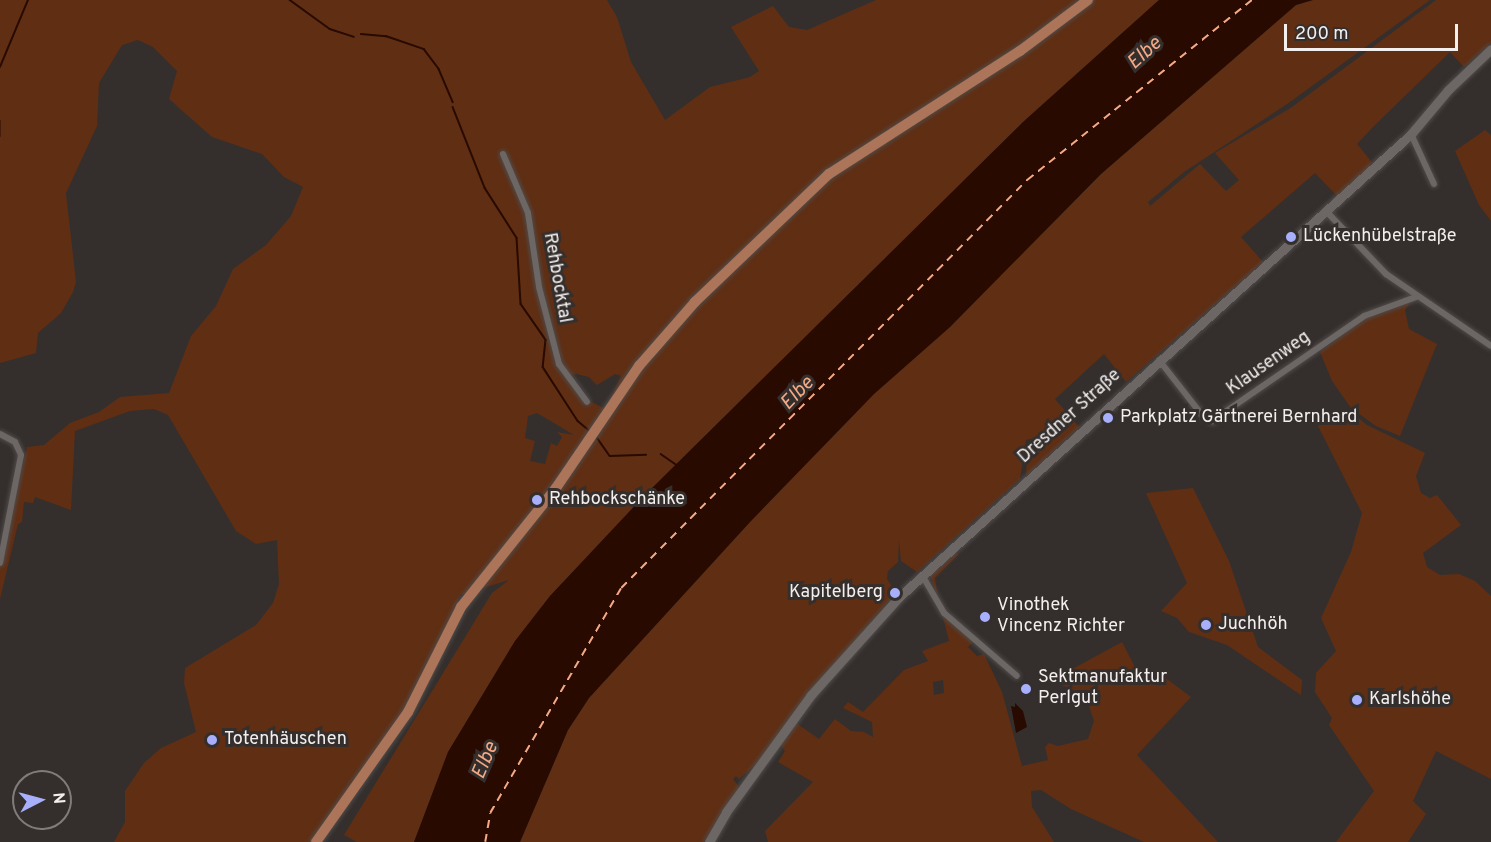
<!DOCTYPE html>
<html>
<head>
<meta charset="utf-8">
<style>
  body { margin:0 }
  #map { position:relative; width:1491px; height:842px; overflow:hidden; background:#342f2d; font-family:Overpass,sans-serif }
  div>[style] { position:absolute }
  .green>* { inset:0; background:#602e13 }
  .water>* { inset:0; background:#280a00 }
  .stream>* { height:1.5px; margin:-0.75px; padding:0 0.75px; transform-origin:0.75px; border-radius:0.75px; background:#280a00 }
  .ferry>* { height:1.5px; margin-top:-0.75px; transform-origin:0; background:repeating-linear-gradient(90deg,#f4aa86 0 8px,transparent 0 14px) }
  .roads { filter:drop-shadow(0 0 2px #4f4b49) drop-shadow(0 0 2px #4f4b49) }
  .street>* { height:6px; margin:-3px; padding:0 3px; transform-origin:3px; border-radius:3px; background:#6c6765 }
  .secondary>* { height:9px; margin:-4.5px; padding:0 4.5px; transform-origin:4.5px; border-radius:4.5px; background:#6c6765 }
  .primary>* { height:10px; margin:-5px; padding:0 5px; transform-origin:5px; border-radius:5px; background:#ac7458 }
  .dots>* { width:16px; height:16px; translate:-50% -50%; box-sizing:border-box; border:3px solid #342f2d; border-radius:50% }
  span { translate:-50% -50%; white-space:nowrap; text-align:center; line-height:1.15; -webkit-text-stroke:6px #342f2d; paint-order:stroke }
  .poi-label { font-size:18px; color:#f2efee }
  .left { translate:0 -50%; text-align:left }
  .right { translate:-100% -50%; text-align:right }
  .street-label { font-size:18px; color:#f2efee }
  .water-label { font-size:20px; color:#f4aa86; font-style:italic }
  .north { position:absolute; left:12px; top:770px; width:60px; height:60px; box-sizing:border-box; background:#342f2d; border:2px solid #807c7a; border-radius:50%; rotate:84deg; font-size:16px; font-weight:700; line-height:24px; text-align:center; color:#f2efee }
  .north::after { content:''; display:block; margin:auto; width:21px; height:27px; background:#a8b0fc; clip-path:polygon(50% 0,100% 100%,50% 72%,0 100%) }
  .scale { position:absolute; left:1284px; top:24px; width:174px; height:27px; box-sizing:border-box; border:3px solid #f2efee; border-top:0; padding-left:8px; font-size:18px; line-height:21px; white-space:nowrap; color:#f2efee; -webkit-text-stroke:4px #342f2d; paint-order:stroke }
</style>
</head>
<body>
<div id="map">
  <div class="green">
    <i style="clip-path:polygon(evenodd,0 0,607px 0,617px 17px,631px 62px,665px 120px,710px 87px,750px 77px,759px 71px,731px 27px,773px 6px,789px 27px,807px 30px,876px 0,1159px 0,1023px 122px,644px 496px,550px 596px,515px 641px,448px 752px,414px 842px,357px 842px,344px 835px,492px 593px,509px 580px,460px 595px,428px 671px,317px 842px,114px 842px,125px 822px,125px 791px,144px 763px,161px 748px,196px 732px,184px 683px,185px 668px,256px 625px,273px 603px,279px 584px,277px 540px,256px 544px,236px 531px,168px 415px,154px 409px,130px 411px,75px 431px,71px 510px,35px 497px,33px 503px,24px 502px,22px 522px,18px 524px,0 599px,0 546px,5px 545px,27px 447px,44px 445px,70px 423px,99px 412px,120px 397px,169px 393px,191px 336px,216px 306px,233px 269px,266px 245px,291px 216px,303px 187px,284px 177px,262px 154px,212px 137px,169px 99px,177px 71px,153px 47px,138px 40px,122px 45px,99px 83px,97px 126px,66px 193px,76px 282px,73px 292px,61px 313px,38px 333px,36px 353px,0 363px,0 0,576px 374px,589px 377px,597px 385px,615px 374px,621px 376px,605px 409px,588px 400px,570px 375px,576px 374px,0 0,537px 413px,574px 435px,557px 432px,562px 437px,557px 446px,551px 443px,545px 464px,530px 461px,535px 441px,525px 438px,528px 416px,537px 413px)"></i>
    <i style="clip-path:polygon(1313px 0,1430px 0,1290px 102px,1184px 172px,1148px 202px,1150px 206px,1200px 164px,1226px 191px,1239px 180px,1215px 153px,1292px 107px,1436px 0,1491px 0,1491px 43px,1464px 67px,1450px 52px,1374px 126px,1357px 144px,1375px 166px,1339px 198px,1315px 173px,1241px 237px,1263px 262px,1126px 382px,1104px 354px,1055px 399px,1079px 427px,1026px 476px,1027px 459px,1042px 445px,1038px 437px,1026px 440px,1020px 479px,917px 572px,901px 561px,899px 540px,898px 562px,888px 571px,887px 579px,896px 593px,809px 693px,755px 765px,739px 779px,736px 776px,733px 779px,739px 787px,704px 842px,520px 842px,568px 730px,589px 698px,750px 522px,874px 394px,950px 327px,1101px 174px,1296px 5px)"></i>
    <i style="clip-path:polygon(1485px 130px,1491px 135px,1491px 221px,1479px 205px,1455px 151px)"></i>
    <i style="clip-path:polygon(1413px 299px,1405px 310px,1409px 329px,1437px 344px,1400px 436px,1376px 426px,1351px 408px,1332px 381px,1320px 352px,1367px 317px)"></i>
    <i style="clip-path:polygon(1349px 410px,1367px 425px,1425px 453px,1416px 476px,1421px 493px,1430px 498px,1437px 495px,1461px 525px,1423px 553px,1427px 567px,1440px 575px,1459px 574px,1475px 581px,1491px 596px,1491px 779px,1436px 751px,1413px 801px,1426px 814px,1408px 842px,1336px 842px,1374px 791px,1329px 725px,1332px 718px,1315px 692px,1316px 673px,1336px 651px,1321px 618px,1351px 552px,1362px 513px,1318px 426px)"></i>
    <i style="clip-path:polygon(1193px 488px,1229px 561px,1258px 647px,1302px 680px,1301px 695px,1227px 645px,1189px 632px,1177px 618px,1161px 611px,1187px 583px,1146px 493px)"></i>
    <i style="clip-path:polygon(954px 549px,958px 555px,935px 578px,939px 603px,929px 572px)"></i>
    <i style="clip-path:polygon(evenodd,943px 617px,973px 642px,968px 647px,977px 656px,984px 654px,1002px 692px,1022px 766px,1048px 760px,1045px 747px,1049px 743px,1058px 746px,1088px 739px,1094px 721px,1086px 697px,1052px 680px,1122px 642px,1136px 669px,1159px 673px,1191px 697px,1137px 755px,1218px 842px,1144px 842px,1071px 809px,1041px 790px,1031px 791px,1032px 807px,1054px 842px,768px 842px,765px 831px,813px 782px,778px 762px,785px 751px,780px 744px,796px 723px,819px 739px,835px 719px,851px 731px,864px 732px,873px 737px,872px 722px,843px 708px,848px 702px,863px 712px,904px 670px,928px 661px,922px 651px,949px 641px,943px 617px,943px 680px,944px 693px,934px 695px,933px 682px,943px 680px)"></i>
  </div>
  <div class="water">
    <i style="clip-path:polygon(1159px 0,1313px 0,1296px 5px,1101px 174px,950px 327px,874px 394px,750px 522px,589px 698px,568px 730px,520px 842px,414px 842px,448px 752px,515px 641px,550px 596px,644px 496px,1023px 122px)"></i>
    <i style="clip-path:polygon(1015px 703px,1023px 711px,1027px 727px,1016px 733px,1011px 706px,1015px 707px)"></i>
  </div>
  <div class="stream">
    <i style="left:290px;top:0;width:49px;rotate:35.9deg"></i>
    <i style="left:330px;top:29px;width:25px;rotate:18deg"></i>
    <i style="left:361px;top:34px;width:25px;rotate:5deg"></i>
    <i style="left:386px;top:36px;width:40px;rotate:18.9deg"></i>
    <i style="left:424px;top:49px;width:25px;rotate:53deg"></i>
    <i style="left:439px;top:69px;width:36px;rotate:67deg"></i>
    <i style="left:0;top:67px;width:73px;rotate:-67.3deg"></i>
    <i style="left:453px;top:107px;width:87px;rotate:68.4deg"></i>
    <i style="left:485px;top:188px;width:59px;rotate:57.4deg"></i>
    <i style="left:517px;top:238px;width:66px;rotate:86.5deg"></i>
    <i style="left:521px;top:304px;width:44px;rotate:55.2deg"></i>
    <i style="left:546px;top:340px;width:27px;rotate:96deg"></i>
    <i style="left:543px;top:367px;width:64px;rotate:57.1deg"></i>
    <i style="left:578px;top:421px;width:16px;rotate:40deg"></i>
    <i style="left:0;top:121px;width:15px;rotate:90deg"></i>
    <i style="left:596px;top:436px;width:24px;rotate:55deg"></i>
    <i style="left:610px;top:456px;width:36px;rotate:-2deg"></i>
    <i style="left:661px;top:454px;width:21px;rotate:35deg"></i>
  </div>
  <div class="ferry">
    <i style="left:485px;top:842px;width:29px;rotate:-80deg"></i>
    <i style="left:490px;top:813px;width:260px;rotate:-59.8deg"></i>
    <i style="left:621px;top:588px;width:576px;rotate:-45.14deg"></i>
    <i style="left:1027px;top:180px;width:288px;rotate:-38.7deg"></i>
  </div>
  <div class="roads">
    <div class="street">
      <i style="left:1411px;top:134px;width:55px;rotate:65.3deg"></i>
      <i style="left:503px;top:154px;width:64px;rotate:67deg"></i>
      <i style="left:528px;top:213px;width:75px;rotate:81.5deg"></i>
      <i style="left:539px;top:287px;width:80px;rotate:75.4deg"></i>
      <i style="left:559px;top:364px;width:47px;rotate:53.6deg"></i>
      <i style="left:1326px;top:211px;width:87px;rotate:46.4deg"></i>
      <i style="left:1386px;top:274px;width:127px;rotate:34.4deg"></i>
      <i style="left:1159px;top:360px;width:70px;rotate:52deg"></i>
      <i style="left:1202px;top:415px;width:12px;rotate:31deg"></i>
      <i style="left:1212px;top:421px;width:185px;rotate:-34.6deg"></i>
      <i style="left:1364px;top:316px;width:55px;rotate:-20.1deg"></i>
      <i style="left:0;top:434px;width:17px;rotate:28deg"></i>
      <i style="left:15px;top:442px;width:14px;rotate:65deg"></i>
      <i style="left:21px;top:455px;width:110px;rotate:101deg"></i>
      <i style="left:922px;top:575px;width:44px;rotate:59.9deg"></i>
      <i style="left:944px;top:613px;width:96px;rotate:40.8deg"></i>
    </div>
    <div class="secondary">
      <i style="left:709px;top:842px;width:34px;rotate:-60deg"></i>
      <i style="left:726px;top:812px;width:145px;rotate:-54deg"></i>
      <i style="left:811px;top:695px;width:132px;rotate:-48.1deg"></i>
      <i style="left:899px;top:597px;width:690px;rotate:-42.12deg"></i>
      <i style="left:1411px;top:134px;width:57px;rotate:-49.9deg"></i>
      <i style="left:1448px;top:90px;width:59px;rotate:-43.6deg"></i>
    </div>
    <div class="primary">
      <i style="left:316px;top:842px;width:159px;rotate:-54.7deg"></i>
      <i style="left:408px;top:712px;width:118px;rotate:-63.2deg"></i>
      <i style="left:461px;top:607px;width:152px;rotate:-51.4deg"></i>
      <i style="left:556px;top:488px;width:148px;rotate:-55.8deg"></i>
      <i style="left:639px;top:366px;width:85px;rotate:-48.8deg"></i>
      <i style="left:695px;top:302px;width:185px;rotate:-43.7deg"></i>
      <i style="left:829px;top:174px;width:227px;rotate:-32.8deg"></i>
      <i style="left:1020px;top:51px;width:85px;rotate:-36.9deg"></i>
    </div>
  </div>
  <div class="dots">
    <i style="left:1291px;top:237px;background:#a8b0fc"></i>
    <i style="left:1108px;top:418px;background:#a8b0fc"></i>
    <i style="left:537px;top:500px;background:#a8b0fc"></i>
    <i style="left:895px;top:593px;background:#a8b0fc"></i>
    <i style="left:985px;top:617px;background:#a8b0fc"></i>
    <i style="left:1206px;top:625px;background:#a8b0fc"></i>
    <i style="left:1026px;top:689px;background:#a8b0fc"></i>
    <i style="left:1357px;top:700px;background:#a8b0fc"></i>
    <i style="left:212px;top:740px;background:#a8b0fc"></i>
  </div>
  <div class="poi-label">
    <span class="left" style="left:1303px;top:237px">Lückenhübelstraße</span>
    <span class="left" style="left:1120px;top:418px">Parkplatz Gärtnerei Bernhard</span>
    <span class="left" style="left:549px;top:500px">Rehbockschänke</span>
    <span class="right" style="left:883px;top:593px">Kapitelberg</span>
    <span class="left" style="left:997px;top:617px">Vinothek<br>Vincenz Richter</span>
    <span class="left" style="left:1218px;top:625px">Juchhöh</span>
    <span class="left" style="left:1038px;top:689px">Sektmanufaktur<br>Perlgut</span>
    <span class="left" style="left:1369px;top:700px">Karlshöhe</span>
    <span class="left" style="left:224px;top:740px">Totenhäuschen</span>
  </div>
  <div class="street-label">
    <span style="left:556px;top:278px;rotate:80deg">Rehbocktal</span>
    <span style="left:1269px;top:364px;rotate:-35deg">Klausenweg</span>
    <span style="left:1070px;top:417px;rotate:-42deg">Dresdner Straße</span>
  </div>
  <div class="water-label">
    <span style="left:1145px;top:54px;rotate:-42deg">Elbe</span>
    <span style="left:798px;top:394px;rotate:-46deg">Elbe</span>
    <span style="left:486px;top:761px;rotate:-67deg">Elbe</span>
  </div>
  <div class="north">N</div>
  <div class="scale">200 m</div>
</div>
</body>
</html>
